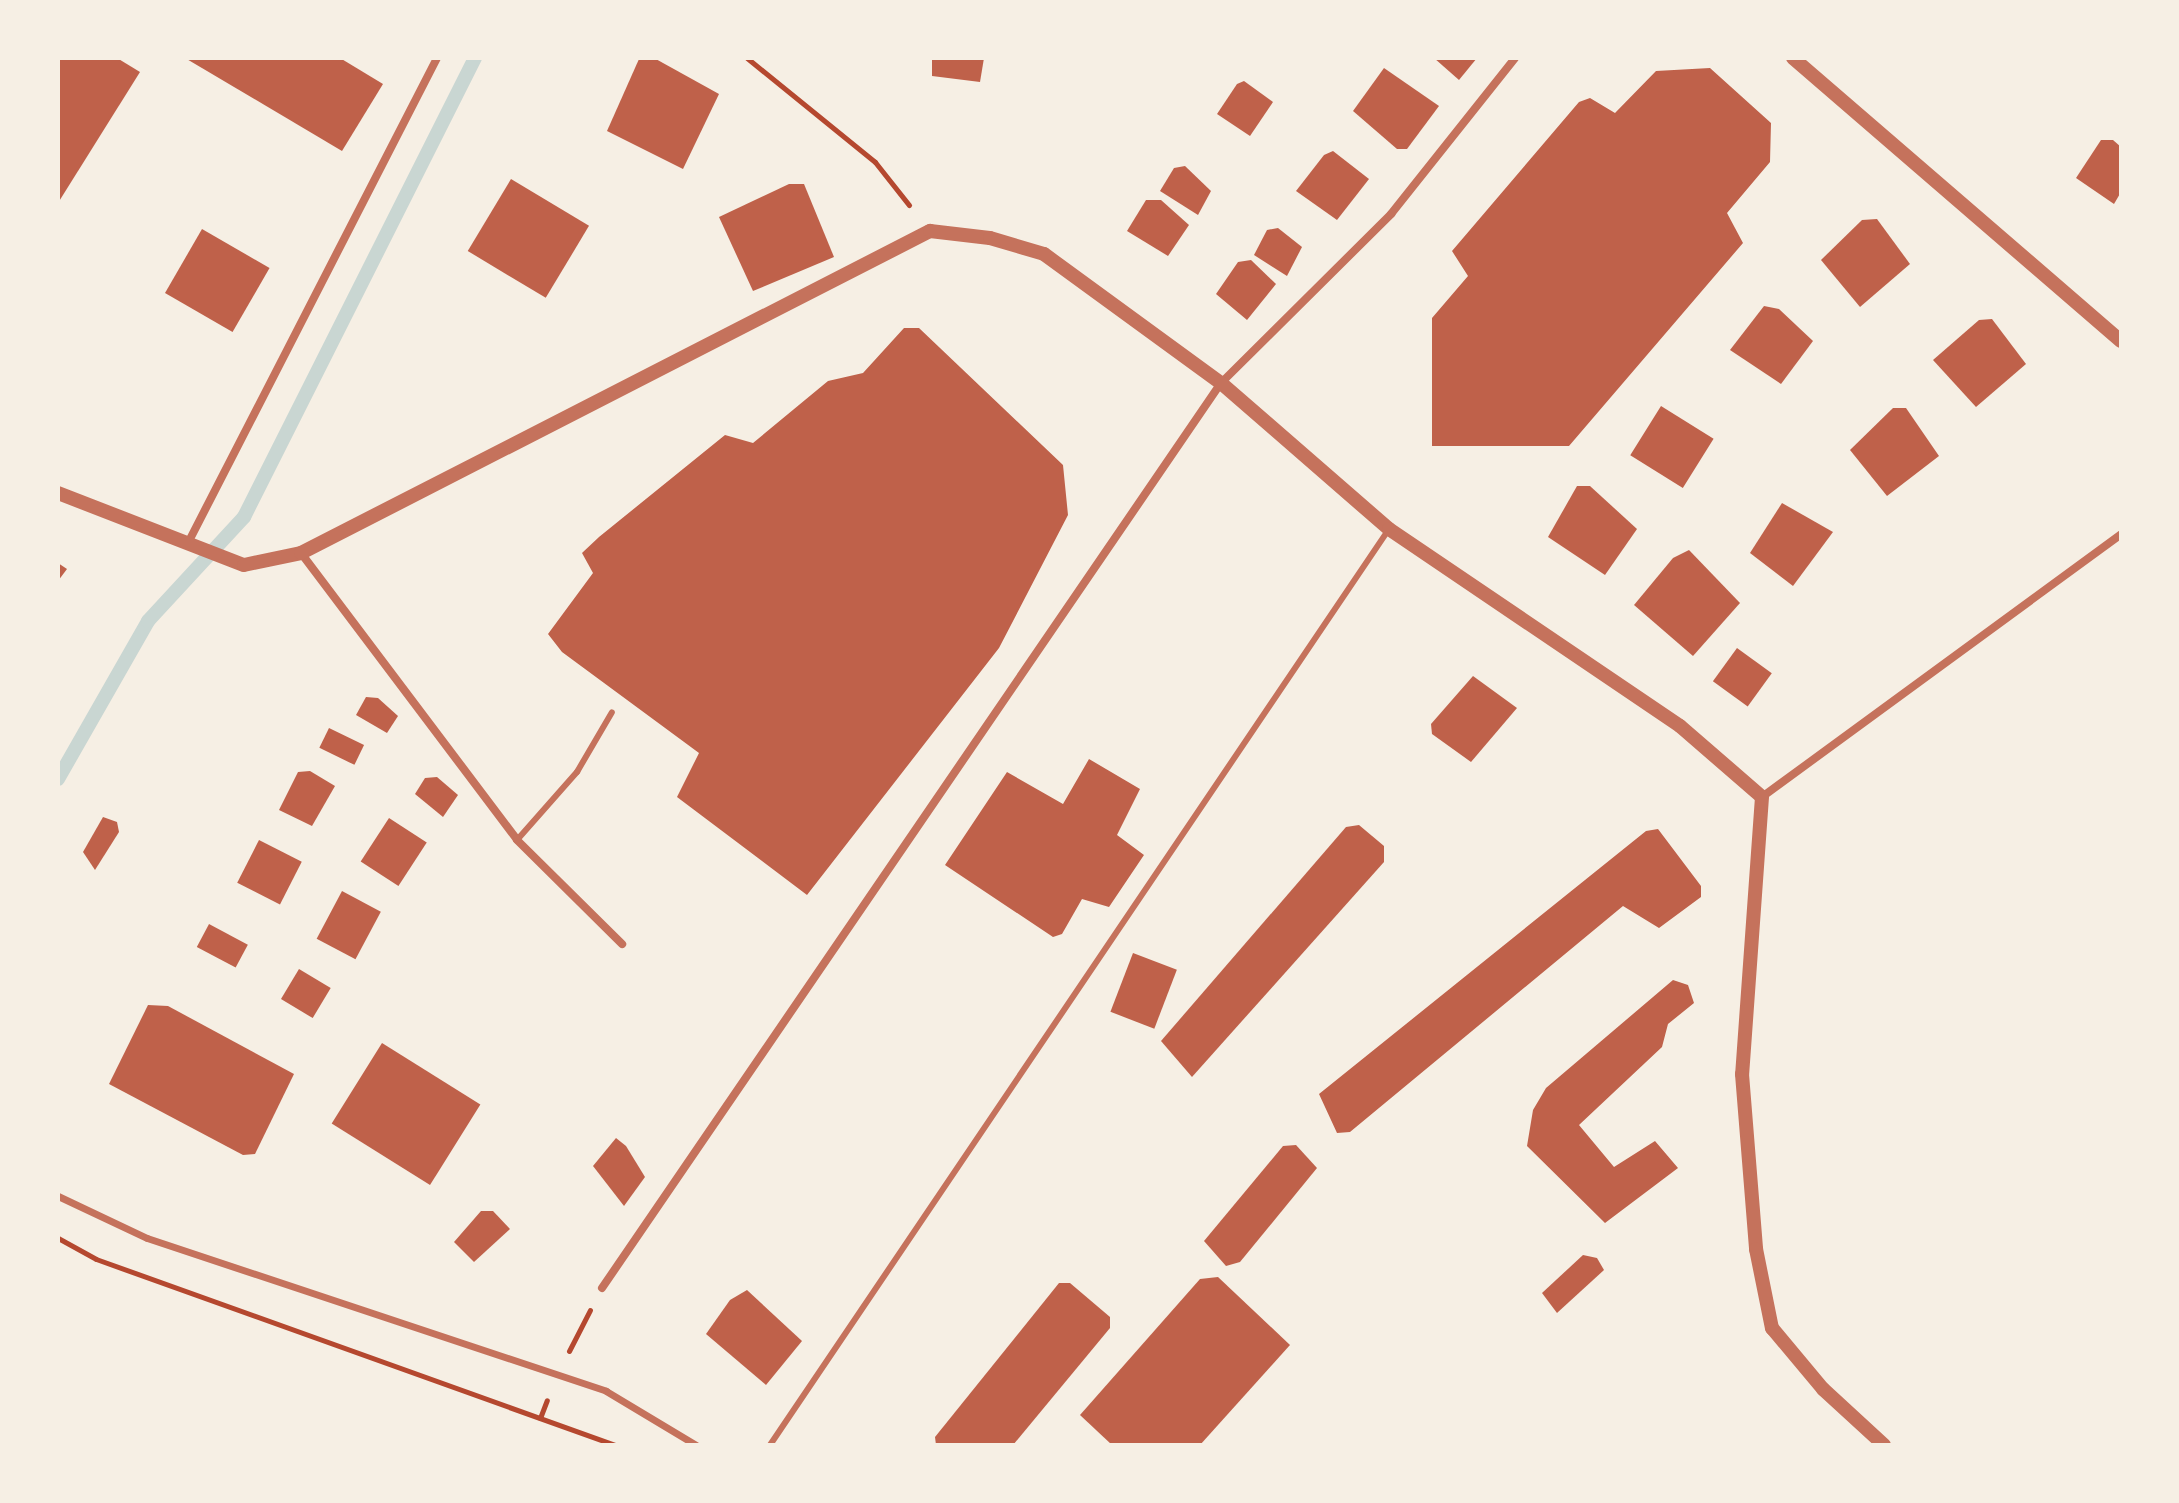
<!DOCTYPE html>
<html>
<head>
<meta charset="utf-8">
<style>
  body { margin:0 }
  #map { position:relative; width:2179px; height:1503px; overflow:hidden; background:#f6efe4; font-family:"Golos Text",sans-serif }
  div>[style] { position:absolute }
  .stream>* { height:14px; margin:-7px; padding:0 7px; transform-origin:7px; border-radius:7px; background:#c9d6d2 }
  .building>* { inset:0; background:#bf614a; transform-origin:0 0 }
  .path>* { height:5px; margin:-2.5px; padding:0 2.5px; transform-origin:2.5px; border-radius:2.5px; background:#b5482f }
  .service>* { height:6px; margin:-3px; padding:0 3px; transform-origin:3px; border-radius:3px; background:#c5725c }
  .pedestrian>* { height:7px; margin:-3.5px; padding:0 3.5px; transform-origin:3.5px; border-radius:3.5px; background:#c5725c }
  .minor>* { height:8px; margin:-4px; padding:0 4px; transform-origin:4px; border-radius:4px; background:#c5725c }
  .tertiary>* { height:14px; margin:-7px; padding:0 7px; transform-origin:7px; border-radius:7px; background:#c5725c }
  span { translate:-50% -50%; white-space:nowrap; text-align:center; line-height:1.15; -webkit-text-stroke:6px #f6efe4; paint-order:stroke }
  .frame { position:absolute; inset:0; border:60px solid #f6efe4; pointer-events:none }
</style>
</head>
<body>
<div id="map">
  <div class="stream">
    <i style="left:58px;top:779px;width:182px;rotate:-60.3deg"></i>
    <i style="left:148px;top:621px;width:142px;rotate:-47.3deg"></i>
    <i style="left:244px;top:517px;width:514px;rotate:-63.29deg"></i>
  </div>
  <div class="building">
    <i style="clip-path:polygon(58px 58px,117px 58px,140px 72px,58px 203px)"></i>
    <i style="clip-path:polygon(185px 58px,340px 58px,383px 84px,342px 151px)"></i>
    <i style="clip-path:polygon(654px 58px,719px 94px,683px 169px,607px 131px,639px 59px)"></i>
    <i style="clip-path:polygon(932px 58px,984px 58px,980px 82px,932px 76px)"></i>
    <i style="clip-path:polygon(1434px 58px,1477px 58px,1459px 80px)"></i>
    <i style="clip-path:polygon(1384px 68px,1439px 106px,1407px 149px,1397px 149px,1353px 111px)"></i>
    <i style="clip-path:polygon(1710px 68px,1771px 123px,1770px 162px,1727px 213px,1743px 243px,1569px 446px,1432px 446px,1432px 318px,1468px 276px,1452px 251px,1579px 102px,1590px 98px,1615px 113px,1656px 71px)"></i>
    <i style="clip-path:polygon(1244px 81px,1273px 102px,1250px 136px,1217px 114px,1237px 84px)"></i>
    <i style="clip-path:polygon(2101px 140px,2113px 140px,2121px 147px,2121px 192px,2114px 204px,2076px 178px)"></i>
    <i style="clip-path:polygon(1333px 151px,1369px 179px,1337px 220px,1296px 191px,1324px 155px)"></i>
    <i style="clip-path:polygon(1185px 166px,1211px 191px,1198px 215px,1160px 191px,1174px 168px)"></i>
    <i style="left:511px;top:179px;width:91px;height:84px;rotate:31deg"></i>
    <i style="clip-path:polygon(789px 184px,804px 184px,834px 257px,753px 291px,719px 217px)"></i>
    <i style="clip-path:polygon(1146px 200px,1161px 200px,1189px 225px,1168px 256px,1127px 231px)"></i>
    <i style="clip-path:polygon(1877px 219px,1910px 264px,1860px 307px,1821px 260px,1862px 220px)"></i>
    <i style="clip-path:polygon(1278px 228px,1302px 247px,1287px 276px,1254px 255px,1267px 230px)"></i>
    <i style="left:202px;top:229px;width:78px;height:74px;rotate:30deg"></i>
    <i style="clip-path:polygon(1251px 260px,1276px 284px,1247px 320px,1216px 294px,1238px 262px)"></i>
    <i style="clip-path:polygon(1764px 306px,1779px 309px,1813px 341px,1781px 384px,1730px 350px)"></i>
    <i style="clip-path:polygon(1992px 319px,2026px 364px,1976px 407px,1933px 360px,1979px 320px)"></i>
    <i style="clip-path:polygon(904px 328px,919px 328px,1063px 465px,1068px 515px,999px 648px,807px 895px,677px 797px,699px 753px,562px 652px,548px 634px,593px 573px,582px 553px,599px 537px,725px 435px,753px 443px,828px 381px,863px 373px)"></i>
    <i style="left:1661px;top:406px;width:62px;height:58px;rotate:32deg"></i>
    <i style="clip-path:polygon(1893px 408px,1906px 408px,1939px 456px,1887px 496px,1850px 450px)"></i>
    <i style="clip-path:polygon(1577px 486px,1590px 486px,1637px 529px,1605px 575px,1548px 537px)"></i>
    <i style="clip-path:polygon(1782px 503px,1833px 532px,1793px 586px,1750px 553px)"></i>
    <i style="clip-path:polygon(1689px 550px,1740px 603px,1693px 656px,1634px 605px,1673px 558px)"></i>
    <i style="clip-path:polygon(58px 563px,67px 569px,58px 581px)"></i>
    <i style="left:1737px;top:648px;width:43px;height:41px;rotate:36deg"></i>
    <i style="clip-path:polygon(1473px 676px,1517px 708px,1471px 762px,1432px 734px,1431px 724px)"></i>
    <i style="clip-path:polygon(366px 697px,378px 698px,398px 716px,387px 733px,356px 715px)"></i>
    <i style="left:329px;top:728px;width:39px;height:22px;rotate:26deg"></i>
    <i style="clip-path:polygon(1089px 759px,1140px 789px,1117px 835px,1144px 855px,1109px 907px,1082px 899px,1062px 934px,1053px 937px,945px 865px,1007px 772px,1063px 804px)"></i>
    <i style="clip-path:polygon(310px 771px,335px 786px,312px 826px,279px 810px,298px 772px)"></i>
    <i style="clip-path:polygon(437px 777px,458px 795px,443px 817px,415px 794px,425px 778px)"></i>
    <i style="clip-path:polygon(103px 817px,117px 822px,119px 832px,95px 870px,83px 852px)"></i>
    <i style="left:389px;top:818px;width:45px;height:52px;rotate:33deg"></i>
    <i style="clip-path:polygon(1359px 825px,1384px 846px,1384px 862px,1192px 1077px,1161px 1041px,1346px 827px)"></i>
    <i style="clip-path:polygon(1658px 829px,1701px 886px,1701px 897px,1659px 928px,1623px 906px,1350px 1132px,1337px 1133px,1319px 1094px,1646px 831px)"></i>
    <i style="left:259px;top:840px;width:48px;height:48px;rotate:27deg"></i>
    <i style="left:342px;top:891px;width:44px;height:54px;rotate:28deg"></i>
    <i style="left:209px;top:924px;width:44px;height:26px;rotate:28deg"></i>
    <i style="left:1133px;top:953px;width:47px;height:63px;rotate:21deg"></i>
    <i style="left:299px;top:969px;width:37px;height:35px;rotate:31deg"></i>
    <i style="clip-path:polygon(1673px 980px,1688px 985px,1694px 1003px,1668px 1024px,1662px 1047px,1579px 1125px,1614px 1167px,1655px 1141px,1678px 1168px,1605px 1223px,1527px 1146px,1533px 1110px,1546px 1088px)"></i>
    <i style="clip-path:polygon(148px 1005px,168px 1006px,294px 1074px,255px 1154px,243px 1155px,109px 1084px)"></i>
    <i style="left:382px;top:1043px;width:116px;height:95px;rotate:32deg"></i>
    <i style="clip-path:polygon(616px 1138px,626px 1146px,645px 1177px,624px 1206px,593px 1166px)"></i>
    <i style="clip-path:polygon(1296px 1145px,1317px 1168px,1240px 1262px,1226px 1266px,1204px 1241px,1283px 1146px)"></i>
    <i style="clip-path:polygon(481px 1211px,493px 1211px,510px 1229px,474px 1262px,454px 1242px)"></i>
    <i style="clip-path:polygon(1583px 1255px,1597px 1258px,1604px 1270px,1557px 1313px,1542px 1293px)"></i>
    <i style="clip-path:polygon(1218px 1277px,1290px 1345px,1200px 1445px,1112px 1445px,1080px 1415px,1200px 1279px)"></i>
    <i style="clip-path:polygon(1059px 1283px,1070px 1283px,1110px 1317px,1110px 1328px,1013px 1445px,936px 1445px,935px 1437px)"></i>
    <i style="clip-path:polygon(747px 1290px,802px 1341px,766px 1385px,706px 1334px,730px 1300px)"></i>
  </div>
  <div class="path">
    <i style="left:747px;top:58px;width:165px;rotate:39.1deg"></i>
    <i style="left:875px;top:162px;width:55px;rotate:51.7deg"></i>
    <i style="left:58px;top:1238px;width:43px;rotate:28.9deg"></i>
    <i style="left:96px;top:1259px;width:551px;rotate:19.72deg"></i>
    <i style="left:569px;top:1351px;width:46px;rotate:-62.9deg"></i>
    <i style="left:540px;top:1418px;width:19px;rotate:-69deg"></i>
  </div>
  <div class="service">
    <i style="left:517px;top:840px;width:91px;rotate:-48.6deg"></i>
    <i style="left:577px;top:772px;width:69px;rotate:-59.7deg"></i>
    <i style="left:770px;top:1445px;width:1106px;rotate:-55.95deg"></i>
  </div>
  <div class="pedestrian">
    <i style="left:58px;top:1196px;width:98px;rotate:25.3deg"></i>
    <i style="left:147px;top:1238px;width:484px;rotate:18.4deg"></i>
    <i style="left:606px;top:1391px;width:105px;rotate:31deg"></i>
  </div>
  <div class="minor">
    <i style="left:189px;top:541px;width:543px;rotate:-62.82deg"></i>
    <i style="left:301px;top:553px;width:359px;rotate:53deg"></i>
    <i style="left:517px;top:840px;width:148px;rotate:44.7deg"></i>
    <i style="left:1762px;top:797px;width:445px;rotate:-36.2deg"></i>
    <i style="left:602px;top:1288px;width:1096px;rotate:-55.63deg"></i>
    <i style="left:1221px;top:383px;width:240px;rotate:-44.8deg"></i>
    <i style="left:1391px;top:214px;width:199px;rotate:-51.5deg"></i>
  </div>
  <div class="tertiary">
    <i style="left:1793px;top:58px;width:433px;rotate:40.8deg"></i>
    <i style="left:58px;top:493px;width:199px;rotate:21.2deg"></i>
    <i style="left:244px;top:565px;width:58px;rotate:-11.9deg"></i>
    <i style="left:301px;top:553px;width:707px;rotate:-27.11deg"></i>
    <i style="left:930px;top:231px;width:60px;rotate:6.7deg"></i>
    <i style="left:990px;top:238px;width:56px;rotate:16.5deg"></i>
    <i style="left:1044px;top:254px;width:219px;rotate:36.1deg"></i>
    <i style="left:1221px;top:383px;width:223px;rotate:41deg"></i>
    <i style="left:1389px;top:529px;width:351px;rotate:34.1deg"></i>
    <i style="left:1680px;top:726px;width:108px;rotate:40.9deg"></i>
    <i style="left:1762px;top:797px;width:278px;rotate:94.1deg"></i>
    <i style="left:1742px;top:1074px;width:176px;rotate:85.4deg"></i>
    <i style="left:1756px;top:1249px;width:81px;rotate:78.6deg"></i>
    <i style="left:1772px;top:1328px;width:80px;rotate:50.1deg"></i>
    <i style="left:1823px;top:1389px;width:83px;rotate:42.6deg"></i>
  </div>
  <div class="frame"></div>
</div>
</body>
</html>
